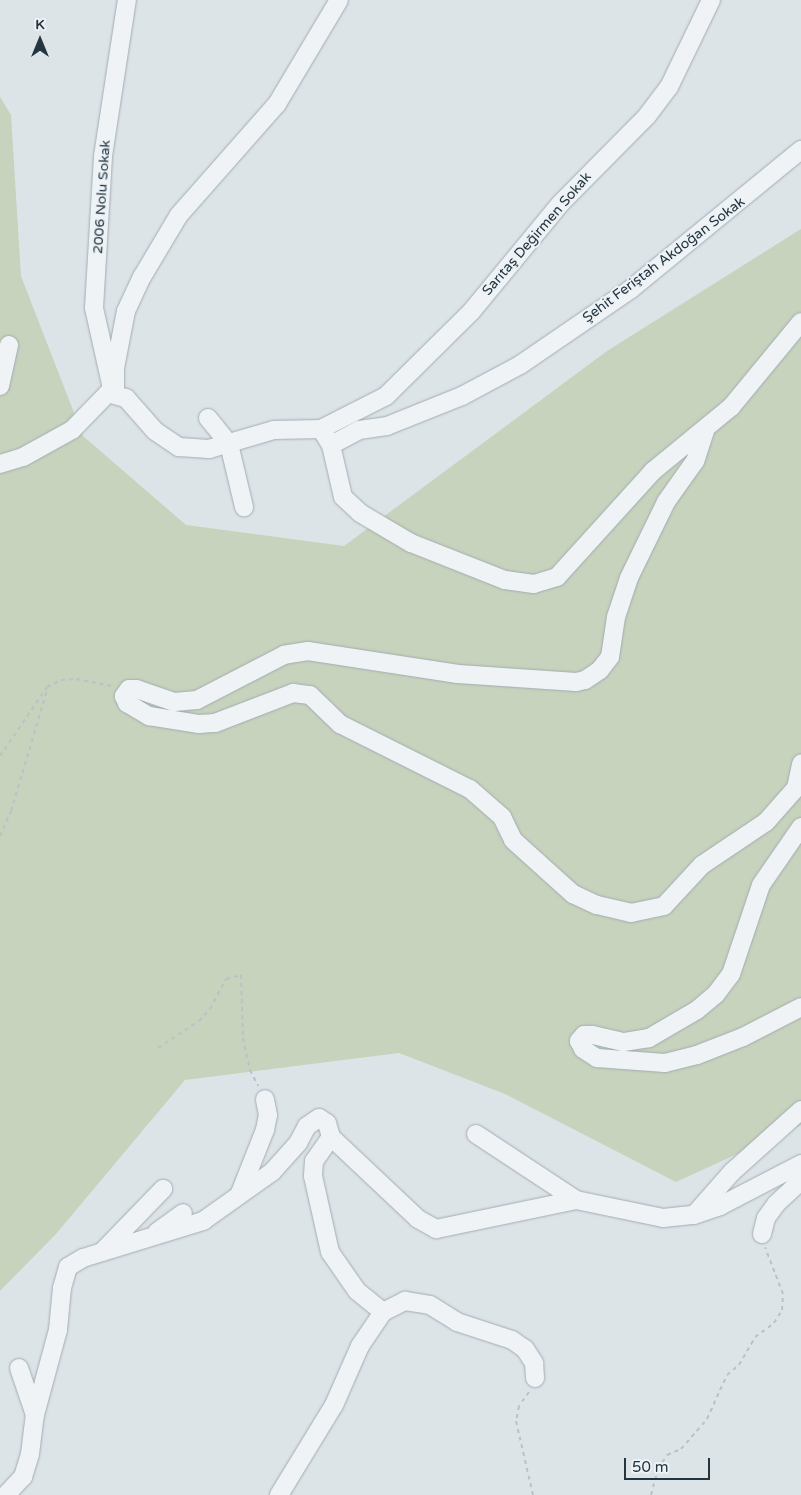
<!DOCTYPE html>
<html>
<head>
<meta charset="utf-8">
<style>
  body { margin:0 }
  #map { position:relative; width:801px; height:1495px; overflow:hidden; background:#dce4e8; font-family:"Varela Round",sans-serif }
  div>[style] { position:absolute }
  .green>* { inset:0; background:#c7d3bc }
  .path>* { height:2px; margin-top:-1px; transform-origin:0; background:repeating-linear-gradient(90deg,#bac2c7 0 4px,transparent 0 8px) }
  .roads { filter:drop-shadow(0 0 1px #a1acb2) drop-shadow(0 0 1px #a1acb2) }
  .minor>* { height:18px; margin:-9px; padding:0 9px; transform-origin:9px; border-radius:9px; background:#eff3f6 }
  span { translate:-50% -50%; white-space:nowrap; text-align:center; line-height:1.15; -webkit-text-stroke:4px #ecf2f5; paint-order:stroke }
  .street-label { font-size:14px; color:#243540 }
  .north { position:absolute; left:15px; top:15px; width:50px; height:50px; -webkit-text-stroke:4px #ecf2f5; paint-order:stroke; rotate:0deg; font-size:14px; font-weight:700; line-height:20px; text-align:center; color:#243540 }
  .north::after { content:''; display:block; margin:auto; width:18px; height:22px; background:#243540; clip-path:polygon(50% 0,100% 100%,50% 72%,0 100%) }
  .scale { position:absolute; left:624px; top:1458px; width:86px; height:22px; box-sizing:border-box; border:2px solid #243540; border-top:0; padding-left:6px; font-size:15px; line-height:18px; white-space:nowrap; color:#243540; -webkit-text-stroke:4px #ecf2f5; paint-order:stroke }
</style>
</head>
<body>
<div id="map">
  <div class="green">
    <i style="clip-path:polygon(0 97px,11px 115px,21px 276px,83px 436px,186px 525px,344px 546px,607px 351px,801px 229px,801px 1125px,676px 1182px,505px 1094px,399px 1053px,185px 1080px,56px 1234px,0 1291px)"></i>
  </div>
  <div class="path">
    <i style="left:0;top:756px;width:83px;rotate:-55.7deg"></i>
    <i style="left:47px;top:687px;width:16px;rotate:-27deg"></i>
    <i style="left:61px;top:680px;width:15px;rotate:-4deg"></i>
    <i style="left:76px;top:679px;width:38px;rotate:11deg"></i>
    <i style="left:0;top:836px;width:27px;rotate:-66deg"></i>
    <i style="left:11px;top:811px;width:126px;rotate:-73.4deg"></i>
    <i style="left:158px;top:1048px;width:49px;rotate:-33.4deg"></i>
    <i style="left:199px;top:1021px;width:16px;rotate:-47deg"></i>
    <i style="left:210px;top:1009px;width:34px;rotate:-62deg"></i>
    <i style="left:226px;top:979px;width:16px;rotate:-15deg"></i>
    <i style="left:241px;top:975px;width:63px;rotate:88.2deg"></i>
    <i style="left:243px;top:1038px;width:33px;rotate:78deg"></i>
    <i style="left:250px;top:1070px;width:18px;rotate:63deg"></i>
    <i style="left:529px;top:1392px;width:17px;rotate:126deg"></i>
    <i style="left:519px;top:1406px;width:15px;rotate:101deg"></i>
    <i style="left:516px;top:1421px;width:76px;rotate:77.1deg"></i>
    <i style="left:651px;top:1495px;width:27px;rotate:-75deg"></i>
    <i style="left:658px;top:1469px;width:17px;rotate:-57deg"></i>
    <i style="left:667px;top:1455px;width:15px;rotate:-23deg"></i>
    <i style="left:681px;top:1449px;width:40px;rotate:-49deg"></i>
    <i style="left:707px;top:1419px;width:48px;rotate:-65.6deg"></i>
    <i style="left:727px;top:1375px;width:16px;rotate:-40deg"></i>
    <i style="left:739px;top:1365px;width:32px;rotate:-60deg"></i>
    <i style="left:755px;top:1337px;width:24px;rotate:-36deg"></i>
    <i style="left:774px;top:1323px;width:15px;rotate:-58deg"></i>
    <i style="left:782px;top:1310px;width:16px;rotate:-86deg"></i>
    <i style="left:783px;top:1294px;width:50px;rotate:-111deg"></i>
  </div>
  <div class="roads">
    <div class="minor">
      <i style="left:111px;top:384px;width:78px;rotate:-102.6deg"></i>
      <i style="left:94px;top:308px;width:152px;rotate:-86.6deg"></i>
      <i style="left:103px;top:156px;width:158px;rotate:-81.3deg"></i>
      <i style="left:0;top:386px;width:42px;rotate:-77.6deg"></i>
      <i style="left:115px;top:393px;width:25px;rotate:-90deg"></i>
      <i style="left:115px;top:368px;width:58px;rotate:-79.1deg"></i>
      <i style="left:126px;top:311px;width:38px;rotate:-65deg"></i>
      <i style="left:142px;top:277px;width:72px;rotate:-59.2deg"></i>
      <i style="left:179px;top:215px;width:148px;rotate:-48.6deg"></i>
      <i style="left:277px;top:104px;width:121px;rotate:-59.2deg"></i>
      <i style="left:208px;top:418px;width:33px;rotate:51deg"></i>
      <i style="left:229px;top:444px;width:65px;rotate:76.6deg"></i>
      <i style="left:706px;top:428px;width:35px;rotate:108deg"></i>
      <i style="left:695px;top:461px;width:50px;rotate:125.3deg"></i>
      <i style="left:666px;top:502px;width:85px;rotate:116deg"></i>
      <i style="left:629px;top:578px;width:41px;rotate:108.4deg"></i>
      <i style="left:616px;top:617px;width:40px;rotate:98.5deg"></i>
      <i style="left:610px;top:657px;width:16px;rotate:128deg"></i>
      <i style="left:600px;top:670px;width:18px;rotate:146deg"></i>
      <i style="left:585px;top:680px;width:9px;rotate:167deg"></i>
      <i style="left:576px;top:682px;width:118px;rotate:-176.1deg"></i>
      <i style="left:458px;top:674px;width:152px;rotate:-171.3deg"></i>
      <i style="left:308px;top:651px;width:24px;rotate:171deg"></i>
      <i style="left:284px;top:655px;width:98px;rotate:152.7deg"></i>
      <i style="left:197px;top:700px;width:23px;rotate:175deg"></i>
      <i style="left:174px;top:702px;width:39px;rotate:-161deg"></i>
      <i style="left:137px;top:689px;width:8px;rotate:180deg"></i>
      <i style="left:129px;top:689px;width:9px;rotate:126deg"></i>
      <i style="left:124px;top:696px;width:8px;rotate:67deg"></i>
      <i style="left:127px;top:703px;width:26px;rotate:31deg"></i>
      <i style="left:149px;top:716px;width:51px;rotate:9.1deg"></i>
      <i style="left:199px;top:724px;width:16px;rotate:-4deg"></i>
      <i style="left:215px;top:723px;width:84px;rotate:-21deg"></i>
      <i style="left:293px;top:693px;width:17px;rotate:7deg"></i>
      <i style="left:310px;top:695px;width:42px;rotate:44deg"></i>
      <i style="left:340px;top:724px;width:145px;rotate:26.6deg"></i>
      <i style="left:470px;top:789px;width:43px;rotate:41.2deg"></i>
      <i style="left:502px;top:817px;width:25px;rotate:64deg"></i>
      <i style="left:513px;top:840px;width:81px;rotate:42deg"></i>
      <i style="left:573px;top:894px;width:26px;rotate:25deg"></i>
      <i style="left:597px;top:905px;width:35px;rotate:13deg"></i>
      <i style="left:631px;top:913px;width:34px;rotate:-12deg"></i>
      <i style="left:664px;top:906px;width:56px;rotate:-47.2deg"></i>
      <i style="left:702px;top:865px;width:77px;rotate:-33.9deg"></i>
      <i style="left:766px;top:822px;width:45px;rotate:-48.6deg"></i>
      <i style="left:796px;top:788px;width:25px;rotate:-78deg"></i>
      <i style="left:321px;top:429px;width:73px;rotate:-26.9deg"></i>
      <i style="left:386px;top:396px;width:120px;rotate:-44.7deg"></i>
      <i style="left:471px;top:312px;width:141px;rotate:-50.5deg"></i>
      <i style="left:561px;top:203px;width:122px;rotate:-45.3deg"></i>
      <i style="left:647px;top:116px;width:36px;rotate:-53deg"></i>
      <i style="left:669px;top:87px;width:97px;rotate:-64.2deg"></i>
      <i style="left:331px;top:445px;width:32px;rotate:-28deg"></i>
      <i style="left:359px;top:430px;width:28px;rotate:-8deg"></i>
      <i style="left:387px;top:426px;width:81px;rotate:-21.8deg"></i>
      <i style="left:462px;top:396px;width:66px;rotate:-28.1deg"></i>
      <i style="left:520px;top:365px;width:135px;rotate:-34.4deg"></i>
      <i style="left:631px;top:289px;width:220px;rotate:-39.3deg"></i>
      <i style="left:0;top:464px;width:24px;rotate:-17deg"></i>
      <i style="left:23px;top:457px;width:56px;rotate:-28.9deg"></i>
      <i style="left:72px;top:430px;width:52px;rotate:-45.8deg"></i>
      <i style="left:108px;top:393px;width:19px;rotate:16deg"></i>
      <i style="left:126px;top:398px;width:44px;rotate:48.7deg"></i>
      <i style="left:155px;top:431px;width:29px;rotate:34deg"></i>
      <i style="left:179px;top:447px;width:30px;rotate:4deg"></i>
      <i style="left:209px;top:449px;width:68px;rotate:-16.3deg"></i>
      <i style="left:274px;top:430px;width:47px;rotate:-1.2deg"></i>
      <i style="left:321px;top:429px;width:19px;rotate:58deg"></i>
      <i style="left:331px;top:445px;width:53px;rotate:77deg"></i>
      <i style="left:343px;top:497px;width:23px;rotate:43deg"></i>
      <i style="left:360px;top:513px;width:59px;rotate:30.5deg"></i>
      <i style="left:411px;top:543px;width:101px;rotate:21.5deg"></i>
      <i style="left:505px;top:580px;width:29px;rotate:8deg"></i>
      <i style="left:534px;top:584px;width:24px;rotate:-17deg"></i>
      <i style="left:557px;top:577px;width:143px;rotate:-47.8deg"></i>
      <i style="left:653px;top:471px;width:101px;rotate:-39.4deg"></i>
      <i style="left:731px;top:407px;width:110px;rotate:-50.5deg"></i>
      <i style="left:801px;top:827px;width:70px;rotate:124.6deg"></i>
      <i style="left:761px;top:885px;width:94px;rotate:108.6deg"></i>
      <i style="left:731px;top:974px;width:25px;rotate:127deg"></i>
      <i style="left:716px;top:994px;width:25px;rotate:140deg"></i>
      <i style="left:697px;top:1010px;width:56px;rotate:149.7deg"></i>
      <i style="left:649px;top:1038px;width:26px;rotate:171deg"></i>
      <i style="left:623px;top:1042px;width:32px;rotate:-167deg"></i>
      <i style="left:592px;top:1035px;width:8px;rotate:180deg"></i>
      <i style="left:584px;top:1035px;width:8px;rotate:130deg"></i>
      <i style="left:579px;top:1041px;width:9px;rotate:63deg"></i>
      <i style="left:583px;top:1049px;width:17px;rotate:33deg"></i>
      <i style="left:597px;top:1058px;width:68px;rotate:4.2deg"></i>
      <i style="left:665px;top:1063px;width:33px;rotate:-14deg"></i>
      <i style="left:697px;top:1055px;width:49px;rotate:-21.4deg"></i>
      <i style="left:743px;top:1037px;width:65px;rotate:-27.3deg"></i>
      <i style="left:476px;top:1134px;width:120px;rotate:33.4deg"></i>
      <i style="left:576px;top:1200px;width:89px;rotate:11.7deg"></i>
      <i style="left:663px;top:1218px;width:31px;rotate:-6deg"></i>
      <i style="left:694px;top:1215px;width:28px;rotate:-19deg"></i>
      <i style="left:720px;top:1206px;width:91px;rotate:-27.4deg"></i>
      <i style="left:331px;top:1137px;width:29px;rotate:125deg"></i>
      <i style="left:314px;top:1161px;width:15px;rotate:94deg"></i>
      <i style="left:313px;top:1176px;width:78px;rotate:77.4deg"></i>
      <i style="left:330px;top:1252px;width:47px;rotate:55.3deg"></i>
      <i style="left:357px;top:1291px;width:33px;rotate:39deg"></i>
      <i style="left:383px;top:1312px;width:25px;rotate:-27deg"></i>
      <i style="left:405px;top:1301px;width:25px;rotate:9deg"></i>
      <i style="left:430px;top:1305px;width:32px;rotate:32deg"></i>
      <i style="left:457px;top:1322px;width:58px;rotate:18.1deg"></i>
      <i style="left:512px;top:1340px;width:16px;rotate:35deg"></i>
      <i style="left:525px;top:1349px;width:17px;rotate:57deg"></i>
      <i style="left:534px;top:1363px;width:15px;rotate:86deg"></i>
      <i style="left:240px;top:1193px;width:68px;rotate:-68.4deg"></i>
      <i style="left:265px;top:1130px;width:15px;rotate:-79deg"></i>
      <i style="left:268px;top:1115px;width:16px;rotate:-101deg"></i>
      <i style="left:696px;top:1213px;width:55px;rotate:-48.7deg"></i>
      <i style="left:732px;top:1172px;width:93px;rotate:-41.9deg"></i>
      <i style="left:157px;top:1232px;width:32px;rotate:-36deg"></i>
      <i style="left:762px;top:1234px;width:16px;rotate:-76deg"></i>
      <i style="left:766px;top:1218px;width:17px;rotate:-54deg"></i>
      <i style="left:776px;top:1204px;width:34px;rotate:-43deg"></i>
      <i style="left:102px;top:1252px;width:88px;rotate:-45.9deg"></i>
      <i style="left:19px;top:1368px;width:50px;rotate:71.2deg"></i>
      <i style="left:6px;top:1495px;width:25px;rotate:-47deg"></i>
      <i style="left:23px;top:1477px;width:24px;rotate:-73deg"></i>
      <i style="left:30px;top:1454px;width:39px;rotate:-83deg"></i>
      <i style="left:35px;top:1415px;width:88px;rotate:-74.9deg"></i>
      <i style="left:58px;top:1330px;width:42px;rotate:-84.6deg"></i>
      <i style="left:62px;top:1288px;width:22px;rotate:-74deg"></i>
      <i style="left:68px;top:1267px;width:17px;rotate:-31deg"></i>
      <i style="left:83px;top:1258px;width:126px;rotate:-17.1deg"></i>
      <i style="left:203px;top:1221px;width:85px;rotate:-35.4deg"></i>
      <i style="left:272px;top:1172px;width:39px;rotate:-48deg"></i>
      <i style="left:298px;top:1143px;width:19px;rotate:-62deg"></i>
      <i style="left:307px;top:1126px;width:14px;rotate:-34deg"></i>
      <i style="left:319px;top:1118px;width:9px;rotate:32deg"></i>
      <i style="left:327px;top:1123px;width:15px;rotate:74deg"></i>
      <i style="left:331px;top:1137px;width:120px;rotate:43.3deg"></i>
      <i style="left:418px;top:1219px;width:21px;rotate:29deg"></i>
      <i style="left:436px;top:1229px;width:143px;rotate:-11.7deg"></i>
      <i style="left:279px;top:1495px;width:105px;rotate:-58.6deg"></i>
      <i style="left:334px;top:1405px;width:64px;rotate:-66.2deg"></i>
      <i style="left:360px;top:1346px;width:41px;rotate:-55.9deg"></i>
    </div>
  </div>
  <div class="street-label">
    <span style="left:102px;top:197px;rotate:-86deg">2006 Nolu Sokak</span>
    <span style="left:537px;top:234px;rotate:-49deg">Sarıtaş Değirmen Sokak</span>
    <span style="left:664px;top:260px;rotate:-37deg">Şehit Feriştah Akdoğan Sokak</span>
  </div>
  <div class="north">K</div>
  <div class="scale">50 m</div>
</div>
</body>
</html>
